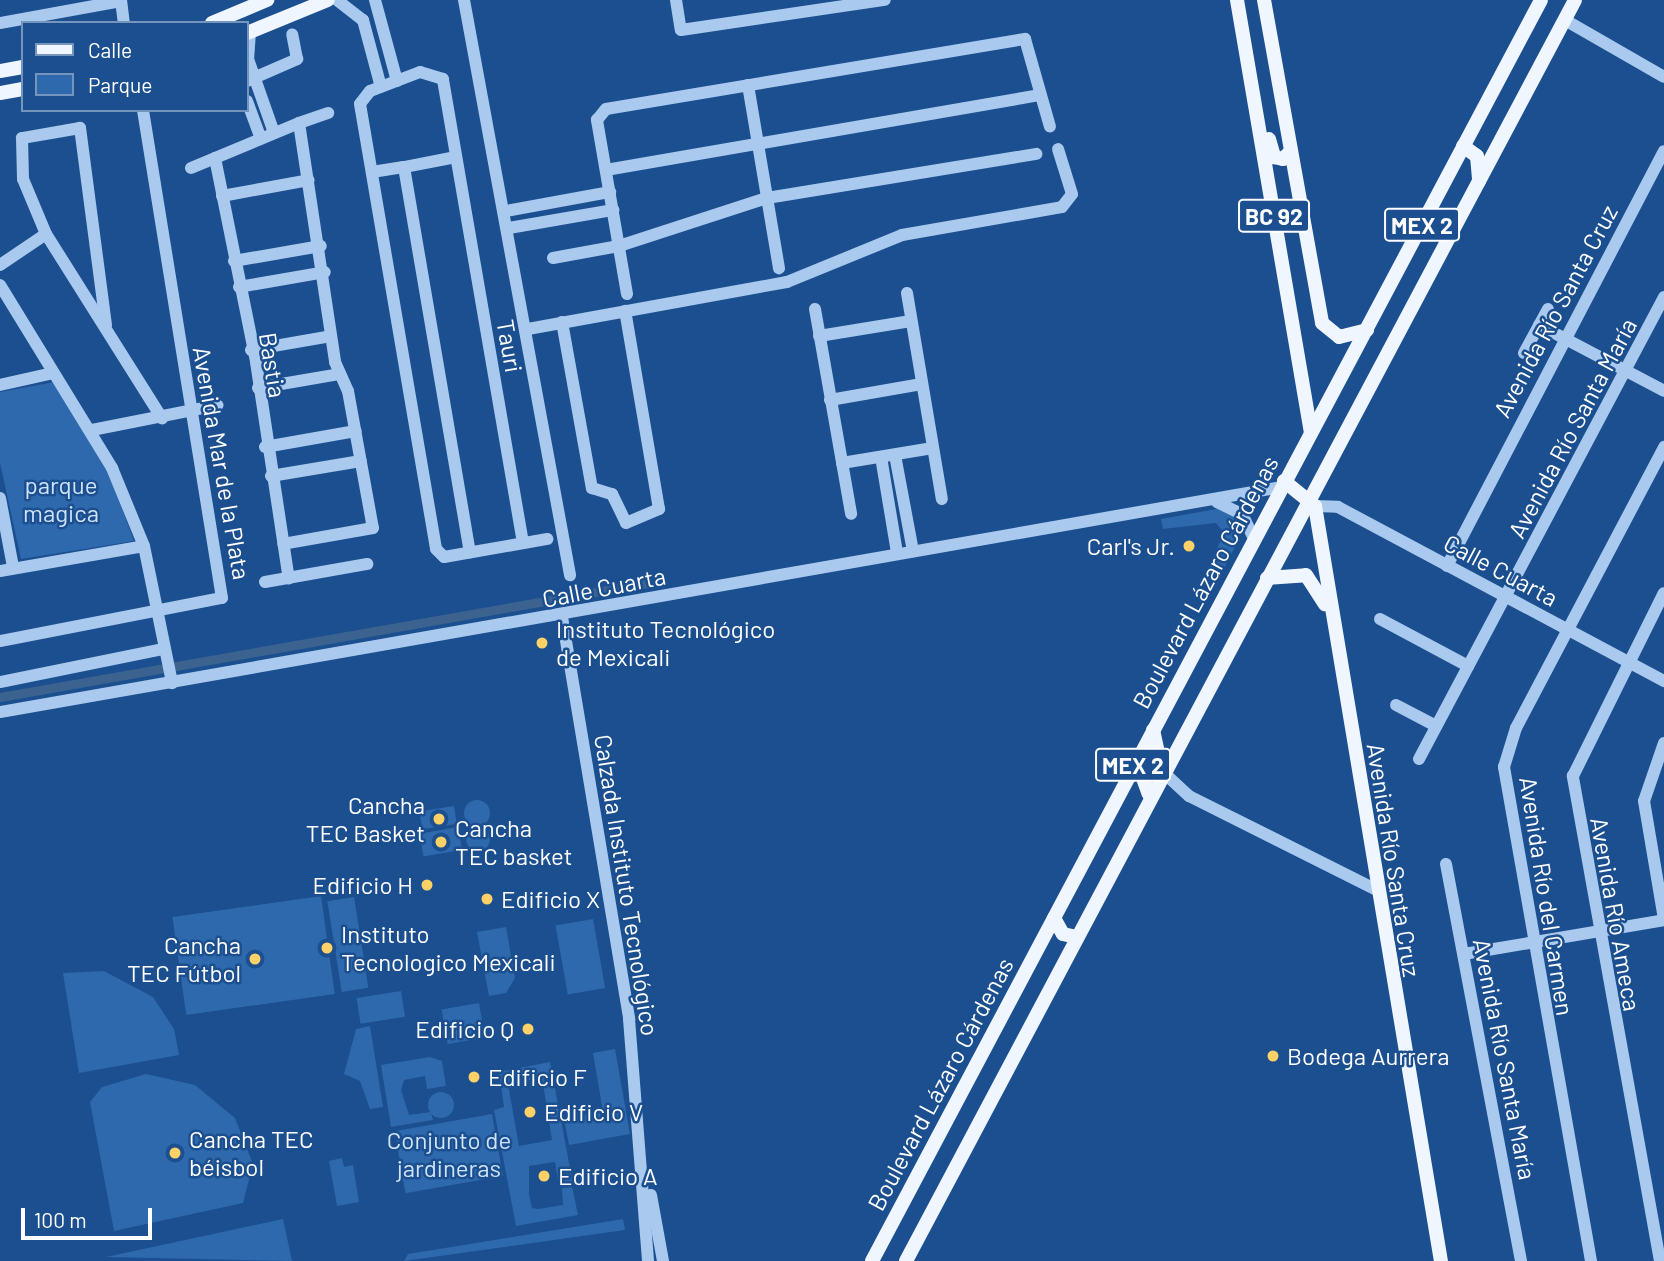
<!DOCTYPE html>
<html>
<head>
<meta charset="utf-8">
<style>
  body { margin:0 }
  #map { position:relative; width:1664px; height:1261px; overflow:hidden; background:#1b4f8f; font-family:Barlow,sans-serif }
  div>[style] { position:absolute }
  .green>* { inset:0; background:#2e69ad; transform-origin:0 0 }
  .round { border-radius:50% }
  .canal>* { height:9px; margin:-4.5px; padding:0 4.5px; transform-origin:4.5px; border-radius:4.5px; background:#3c6290 }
  .minor>* { height:12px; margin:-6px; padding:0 6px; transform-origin:6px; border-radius:6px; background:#a9c9ee }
  .major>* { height:14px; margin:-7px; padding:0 7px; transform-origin:7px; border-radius:7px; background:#f0f6ff }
  .dots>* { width:19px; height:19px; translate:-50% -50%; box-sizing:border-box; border:4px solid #1b4f8f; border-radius:50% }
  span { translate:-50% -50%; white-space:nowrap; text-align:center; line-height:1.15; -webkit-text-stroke:5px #1b4f8f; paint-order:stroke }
  .shield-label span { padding:2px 5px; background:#1b4f8f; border:2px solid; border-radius:5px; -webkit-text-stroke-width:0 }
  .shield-label { font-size:23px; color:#fff; font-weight:700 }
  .street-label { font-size:24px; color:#fff }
  .park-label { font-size:24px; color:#cfe3fa }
  .poi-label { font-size:24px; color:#fff }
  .right { translate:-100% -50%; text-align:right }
  .left { translate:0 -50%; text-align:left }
  .legend { position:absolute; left:21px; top:21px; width:228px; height:91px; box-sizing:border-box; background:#1b4f8f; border:2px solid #7695bc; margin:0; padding:9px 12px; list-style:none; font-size:21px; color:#fff }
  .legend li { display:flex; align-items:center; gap:14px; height:35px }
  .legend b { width:35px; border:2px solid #7695bc }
  .scale { position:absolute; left:21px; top:1208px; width:131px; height:32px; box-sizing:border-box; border:4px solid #fff; border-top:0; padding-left:9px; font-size:21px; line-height:24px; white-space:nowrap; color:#fff; -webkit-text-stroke:5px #1b4f8f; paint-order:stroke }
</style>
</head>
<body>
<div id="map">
  <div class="green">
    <i style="clip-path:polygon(55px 382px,105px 463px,134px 541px,21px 559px,0 463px,0 392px)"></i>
    <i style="clip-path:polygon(1222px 508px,1239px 516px,1244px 529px,1218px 580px,1206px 573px,1224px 533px,1216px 523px,1163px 529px,1161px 519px)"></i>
    <i class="round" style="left:464px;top:800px;width:26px;height:26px"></i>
    <i style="left:454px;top:806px;width:18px;height:35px;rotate:81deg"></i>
    <i style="left:458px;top:827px;width:23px;height:39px;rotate:80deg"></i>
    <i class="round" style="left:466px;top:827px;width:24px;height:24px"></i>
    <i style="left:321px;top:896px;width:99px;height:150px;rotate:82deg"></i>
    <i style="left:354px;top:897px;width:92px;height:27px;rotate:81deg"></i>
    <i style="left:593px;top:919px;width:70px;height:38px;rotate:80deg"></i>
    <i style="clip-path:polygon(506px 927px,515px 978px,506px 993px,489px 996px,477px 932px)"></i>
    <i style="clip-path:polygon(104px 971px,153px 997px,174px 1029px,179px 1055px,79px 1073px,63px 973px)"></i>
    <i style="left:401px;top:991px;width:26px;height:45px;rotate:81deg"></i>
    <i style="left:479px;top:1003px;width:35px;height:38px;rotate:80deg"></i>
    <i style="clip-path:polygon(370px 1026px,383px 1107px,370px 1109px,360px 1081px,344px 1074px,356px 1029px)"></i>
    <i style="clip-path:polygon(615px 1049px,630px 1134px,569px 1145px,564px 1119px,603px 1112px,593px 1053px)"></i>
    <i style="clip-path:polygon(430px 1057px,442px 1061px,446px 1086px,427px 1089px,425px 1076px,404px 1080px,401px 1090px,409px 1115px,431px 1112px,433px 1120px,391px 1127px,381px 1065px)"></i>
    <i style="clip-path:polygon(evenodd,550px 1062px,573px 1184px,559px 1187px,555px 1162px,529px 1166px,529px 1194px,532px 1208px,538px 1209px,563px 1205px,562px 1188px,572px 1186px,578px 1215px,516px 1226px,494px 1110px,504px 1107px,499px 1072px,550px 1062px,542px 1078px,552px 1140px,519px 1146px,508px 1084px,542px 1078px)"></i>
    <i style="clip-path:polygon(146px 1074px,195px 1085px,235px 1118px,253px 1164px,243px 1203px,114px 1231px,90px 1102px,102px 1087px)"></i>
    <i class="round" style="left:428px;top:1092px;width:26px;height:26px"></i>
    <i style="left:492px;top:1114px;width:63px;height:99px;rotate:80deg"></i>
    <i style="clip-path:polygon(342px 1158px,344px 1167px,353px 1165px,359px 1202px,337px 1206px,329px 1161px)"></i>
    <i style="clip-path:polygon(283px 1219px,292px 1261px,106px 1257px)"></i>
    <i style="clip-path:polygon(623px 1219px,625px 1230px,404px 1261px,408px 1254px)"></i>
  </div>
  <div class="canal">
    <i style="left:0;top:697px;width:657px;rotate:-9.99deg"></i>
  </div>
  <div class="minor">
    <i style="left:121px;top:0;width:23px;rotate:83deg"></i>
    <i style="left:337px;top:0;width:33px;rotate:38deg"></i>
    <i style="left:363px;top:20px;width:69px;rotate:75deg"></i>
    <i style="left:375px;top:0;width:84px;rotate:74.8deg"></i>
    <i style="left:464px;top:0;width:585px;rotate:79.55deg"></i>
    <i style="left:676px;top:0;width:30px;rotate:81deg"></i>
    <i style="left:681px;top:30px;width:206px;rotate:-8.4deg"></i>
    <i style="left:1565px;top:20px;width:114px;rotate:29.9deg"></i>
    <i style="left:0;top:23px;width:123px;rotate:-10.3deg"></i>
    <i style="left:250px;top:32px;width:27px;rotate:94deg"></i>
    <i style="left:248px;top:59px;width:78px;rotate:70.6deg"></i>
    <i style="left:247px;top:81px;width:55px;rotate:-23.7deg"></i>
    <i style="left:297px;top:59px;width:25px;rotate:-101deg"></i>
    <i style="left:748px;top:85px;width:186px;rotate:80.4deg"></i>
    <i style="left:247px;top:101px;width:40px;rotate:69.8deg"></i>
    <i style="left:299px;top:123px;width:31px;rotate:-19deg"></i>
    <i style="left:456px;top:157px;width:53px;rotate:169.1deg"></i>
    <i style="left:404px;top:167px;width:391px;rotate:80.3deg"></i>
    <i style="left:215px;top:158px;width:208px;rotate:78.6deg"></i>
    <i style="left:256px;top:362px;width:219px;rotate:81.4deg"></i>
    <i style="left:191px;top:168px;width:117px;rotate:-22.6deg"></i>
    <i style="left:299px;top:123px;width:242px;rotate:81.4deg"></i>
    <i style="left:335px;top:362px;width:32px;rotate:66deg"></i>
    <i style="left:348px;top:391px;width:139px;rotate:79.7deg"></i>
    <i style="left:373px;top:528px;width:91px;rotate:169.9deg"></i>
    <i style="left:606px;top:170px;width:438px;rotate:-9.8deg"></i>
    <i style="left:372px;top:172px;width:32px;rotate:-9deg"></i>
    <i style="left:222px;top:196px;width:88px;rotate:-10.4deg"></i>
    <i style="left:506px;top:211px;width:106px;rotate:-10.4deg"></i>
    <i style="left:509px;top:228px;width:106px;rotate:-9.8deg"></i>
    <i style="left:553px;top:258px;width:67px;rotate:-10.3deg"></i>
    <i style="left:619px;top:246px;width:156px;rotate:-18deg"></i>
    <i style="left:767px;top:198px;width:273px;rotate:-9.3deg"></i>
    <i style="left:234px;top:261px;width:88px;rotate:-9.8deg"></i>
    <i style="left:0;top:265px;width:55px;rotate:-34deg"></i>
    <i style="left:0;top:285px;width:215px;rotate:58.5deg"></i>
    <i style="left:112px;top:468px;width:84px;rotate:67.7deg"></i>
    <i style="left:144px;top:546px;width:140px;rotate:78.4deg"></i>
    <i style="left:239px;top:287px;width:87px;rotate:-9.9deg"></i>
    <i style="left:907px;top:293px;width:209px;rotate:80.4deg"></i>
    <i style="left:627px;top:294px;width:177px;rotate:-99.8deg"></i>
    <i style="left:597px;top:120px;width:14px;rotate:-51deg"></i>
    <i style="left:606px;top:109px;width:425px;rotate:-9.5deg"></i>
    <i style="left:1025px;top:39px;width:91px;rotate:74.1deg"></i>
    <i style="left:815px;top:309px;width:208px;rotate:80deg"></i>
    <i style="left:562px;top:322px;width:169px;rotate:79.8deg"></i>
    <i style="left:592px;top:488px;width:21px;rotate:17deg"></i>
    <i style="left:612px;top:494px;width:32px;rotate:64deg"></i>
    <i style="left:626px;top:523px;width:36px;rotate:-23deg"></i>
    <i style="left:659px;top:509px;width:201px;rotate:-99.7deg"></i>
    <i style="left:106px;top:325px;width:199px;rotate:-97.5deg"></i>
    <i style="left:80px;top:128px;width:59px;rotate:170.2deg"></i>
    <i style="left:22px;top:138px;width:41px;rotate:88.6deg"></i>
    <i style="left:23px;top:179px;width:60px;rotate:67.3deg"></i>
    <i style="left:46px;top:234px;width:218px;rotate:57.8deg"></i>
    <i style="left:1539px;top:325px;width:141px;rotate:27.8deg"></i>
    <i style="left:528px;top:329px;width:263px;rotate:-10.3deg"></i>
    <i style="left:787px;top:282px;width:124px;rotate:-22.2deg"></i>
    <i style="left:902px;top:235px;width:162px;rotate:-9.9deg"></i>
    <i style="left:1062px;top:207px;width:16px;rotate:-52deg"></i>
    <i style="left:1072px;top:194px;width:47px;rotate:-107.3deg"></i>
    <i style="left:819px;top:336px;width:93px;rotate:-9.3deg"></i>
    <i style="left:251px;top:350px;width:81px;rotate:-9.9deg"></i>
    <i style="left:1524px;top:353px;width:50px;rotate:-61.4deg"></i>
    <i style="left:0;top:385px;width:54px;rotate:-12.8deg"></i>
    <i style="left:258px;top:388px;width:82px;rotate:-9.8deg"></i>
    <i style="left:830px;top:400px;width:93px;rotate:-9.9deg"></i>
    <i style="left:92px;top:430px;width:128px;rotate:-11.2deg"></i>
    <i style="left:265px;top:447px;width:92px;rotate:-10deg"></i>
    <i style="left:895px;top:455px;width:98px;rotate:79.4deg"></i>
    <i style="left:881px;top:457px;width:97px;rotate:80.5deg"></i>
    <i style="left:842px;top:463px;width:92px;rotate:-9.4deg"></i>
    <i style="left:271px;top:476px;width:91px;rotate:-9.5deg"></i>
    <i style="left:0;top:498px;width:70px;rotate:79.3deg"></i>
    <i style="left:1217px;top:502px;width:28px;rotate:26deg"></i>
    <i style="left:1242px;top:514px;width:28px;rotate:64deg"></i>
    <i style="left:1315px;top:506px;width:23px;rotate:2deg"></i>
    <i style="left:1338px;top:507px;width:370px;rotate:28.1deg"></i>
    <i style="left:523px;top:543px;width:471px;rotate:-99.8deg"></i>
    <i style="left:443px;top:79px;width:24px;rotate:-163deg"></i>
    <i style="left:420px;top:72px;width:53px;rotate:159.2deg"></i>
    <i style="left:370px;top:91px;width:16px;rotate:128deg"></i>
    <i style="left:360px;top:104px;width:451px;rotate:80.3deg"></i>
    <i style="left:436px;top:549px;width:11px;rotate:45deg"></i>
    <i style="left:444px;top:557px;width:105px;rotate:-9.9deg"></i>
    <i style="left:1447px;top:566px;width:468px;rotate:-62.4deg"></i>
    <i style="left:0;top:571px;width:146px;rotate:-9.8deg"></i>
    <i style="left:265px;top:582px;width:104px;rotate:-10deg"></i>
    <i style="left:562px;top:617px;width:408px;rotate:80.5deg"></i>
    <i style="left:629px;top:1019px;width:243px;rotate:85.5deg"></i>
    <i style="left:1380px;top:619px;width:100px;rotate:28.1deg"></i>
    <i style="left:0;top:641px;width:226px;rotate:-11deg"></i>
    <i style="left:222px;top:598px;width:494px;rotate:-99.2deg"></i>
    <i style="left:0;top:682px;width:167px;rotate:-11.4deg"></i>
    <i style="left:1396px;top:705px;width:45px;rotate:27.7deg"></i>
    <i style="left:0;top:712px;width:1301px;rotate:-9.96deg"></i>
    <i style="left:1664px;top:743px;width:61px;rotate:109deg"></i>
    <i style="left:1644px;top:801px;width:120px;rotate:80.4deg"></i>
    <i style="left:1419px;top:759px;width:523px;rotate:-62.06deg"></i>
    <i style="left:1162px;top:771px;width:37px;rotate:43deg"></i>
    <i style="left:1189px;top:796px;width:208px;rotate:26.6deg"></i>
    <i style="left:1446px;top:864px;width:404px;rotate:79.3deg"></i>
    <i style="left:1464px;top:954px;width:203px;rotate:-9.6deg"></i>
    <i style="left:651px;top:1195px;width:67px;rotate:79.7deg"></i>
    <i style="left:1591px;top:1261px;width:502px;rotate:-99.99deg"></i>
    <i style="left:1504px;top:767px;width:41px;rotate:-72.9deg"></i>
    <i style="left:1516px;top:728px;width:318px;rotate:-62.2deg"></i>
    <i style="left:1660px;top:1261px;width:493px;rotate:-100.2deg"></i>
    <i style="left:1573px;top:776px;width:204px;rotate:-63.6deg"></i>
  </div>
  <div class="major">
    <i style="left:1237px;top:0;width:439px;rotate:80.3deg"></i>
    <i style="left:1264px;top:0;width:328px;rotate:79.8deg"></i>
    <i style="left:1322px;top:323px;width:22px;rotate:39deg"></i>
    <i style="left:1339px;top:337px;width:29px;rotate:-14deg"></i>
    <i style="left:212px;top:23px;width:60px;rotate:-22.7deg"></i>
    <i style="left:247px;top:33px;width:87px;rotate:-22.2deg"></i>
    <i style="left:0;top:71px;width:23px;rotate:-10deg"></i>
    <i style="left:0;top:93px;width:23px;rotate:-10deg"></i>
    <i style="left:1269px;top:139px;width:19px;rotate:74deg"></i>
    <i style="left:1274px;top:157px;width:9px;rotate:13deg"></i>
    <i style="left:1283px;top:159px;width:11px;rotate:-45deg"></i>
    <i style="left:1463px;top:146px;width:17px;rotate:36deg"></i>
    <i style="left:1477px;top:156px;width:25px;rotate:85deg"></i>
    <i style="left:1284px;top:481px;width:40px;rotate:39deg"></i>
    <i style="left:1315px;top:506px;width:765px;rotate:80.53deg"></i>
    <i style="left:1267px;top:578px;width:39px;rotate:-4deg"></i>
    <i style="left:1306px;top:575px;width:35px;rotate:57deg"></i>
    <i style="left:1153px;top:730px;width:42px;rotate:77.6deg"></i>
    <i style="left:1136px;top:759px;width:37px;rotate:70deg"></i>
    <i style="left:1054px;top:918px;width:18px;rotate:61deg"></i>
    <i style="left:1063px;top:934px;width:13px;rotate:13deg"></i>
    <i style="left:872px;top:1261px;width:1427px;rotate:-62.05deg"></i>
    <i style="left:906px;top:1261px;width:1427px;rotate:-62.05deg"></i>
  </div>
  <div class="dots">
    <i style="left:1189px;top:546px;background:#ffd166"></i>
    <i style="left:542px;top:643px;background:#ffd166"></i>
    <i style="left:439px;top:819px;background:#ffd166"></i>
    <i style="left:441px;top:842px;background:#ffd166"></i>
    <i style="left:427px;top:885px;background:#ffd166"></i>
    <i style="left:487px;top:899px;background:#ffd166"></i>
    <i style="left:327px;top:948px;background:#ffd166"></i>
    <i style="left:255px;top:959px;background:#ffd166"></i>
    <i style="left:528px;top:1029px;background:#ffd166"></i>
    <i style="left:1273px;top:1056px;background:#ffd166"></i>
    <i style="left:474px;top:1077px;background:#ffd166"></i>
    <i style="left:530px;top:1112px;background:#ffd166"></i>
    <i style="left:175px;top:1153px;background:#ffd166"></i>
    <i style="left:544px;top:1176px;background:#ffd166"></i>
  </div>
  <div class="shield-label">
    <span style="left:1274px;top:216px">BC 92</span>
    <span style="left:1422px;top:225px">MEX 2</span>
    <span style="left:1133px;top:765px">MEX 2</span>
  </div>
  <div class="street-label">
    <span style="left:1555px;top:311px;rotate:-62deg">Avenida Río Santa Cruz</span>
    <span style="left:510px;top:346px;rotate:80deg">Tauri</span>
    <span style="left:273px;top:365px;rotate:81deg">Bastia</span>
    <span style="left:1572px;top:428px;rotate:-62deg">Avenida Río Santa María</span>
    <span style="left:222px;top:463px;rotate:80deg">Avenida Mar de la Plata</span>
    <span style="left:1501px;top:570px;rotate:28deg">Calle Cuarta</span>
    <span style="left:1205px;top:582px;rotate:-62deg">Boulevard Lázaro Cárdenas</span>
    <span style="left:604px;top:587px;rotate:-11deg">Calle Cuarta</span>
    <span style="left:1394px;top:860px;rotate:81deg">Avenida Río Santa Cruz</span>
    <span style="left:627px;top:885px;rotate:81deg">Calzada Instituto Tecnológico</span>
    <span style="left:1547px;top:896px;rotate:81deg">Avenida Río del Carmen</span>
    <span style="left:1616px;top:914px;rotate:80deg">Avenida Río Ameca</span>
    <span style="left:1505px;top:1059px;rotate:79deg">Avenida Río Santa María</span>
    <span style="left:940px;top:1084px;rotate:-62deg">Boulevard Lázaro Cárdenas</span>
  </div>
  <div class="park-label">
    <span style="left:61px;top:499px">parque<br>magica</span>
    <span style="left:449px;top:1154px">Conjunto de<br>jardineras</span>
  </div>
  <div class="poi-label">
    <span class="right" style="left:1175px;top:546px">Carl's Jr.</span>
    <span class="left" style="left:556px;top:643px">Instituto Tecnológico<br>de Mexicali</span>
    <span class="right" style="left:425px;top:819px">Cancha<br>TEC Basket</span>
    <span class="left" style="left:455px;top:842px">Cancha<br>TEC basket</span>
    <span class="right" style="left:413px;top:885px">Edificio H</span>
    <span class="left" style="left:501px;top:899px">Edificio X</span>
    <span class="left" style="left:341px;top:948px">Instituto<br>Tecnologico Mexicali</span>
    <span class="right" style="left:241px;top:959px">Cancha<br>TEC Fútbol</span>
    <span class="right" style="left:514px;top:1029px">Edificio Q</span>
    <span class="left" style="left:1287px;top:1056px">Bodega Aurrera</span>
    <span class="left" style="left:488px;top:1077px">Edificio F</span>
    <span class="left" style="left:544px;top:1112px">Edificio V</span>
    <span class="left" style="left:189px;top:1153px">Cancha TEC<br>béisbol</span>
    <span class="left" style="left:558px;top:1176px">Edificio A</span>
  </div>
  <ul class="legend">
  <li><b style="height:9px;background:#f0f6ff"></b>Calle</li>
  <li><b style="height:19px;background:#2e69ad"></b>Parque</li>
  </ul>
  <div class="scale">100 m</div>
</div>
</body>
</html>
